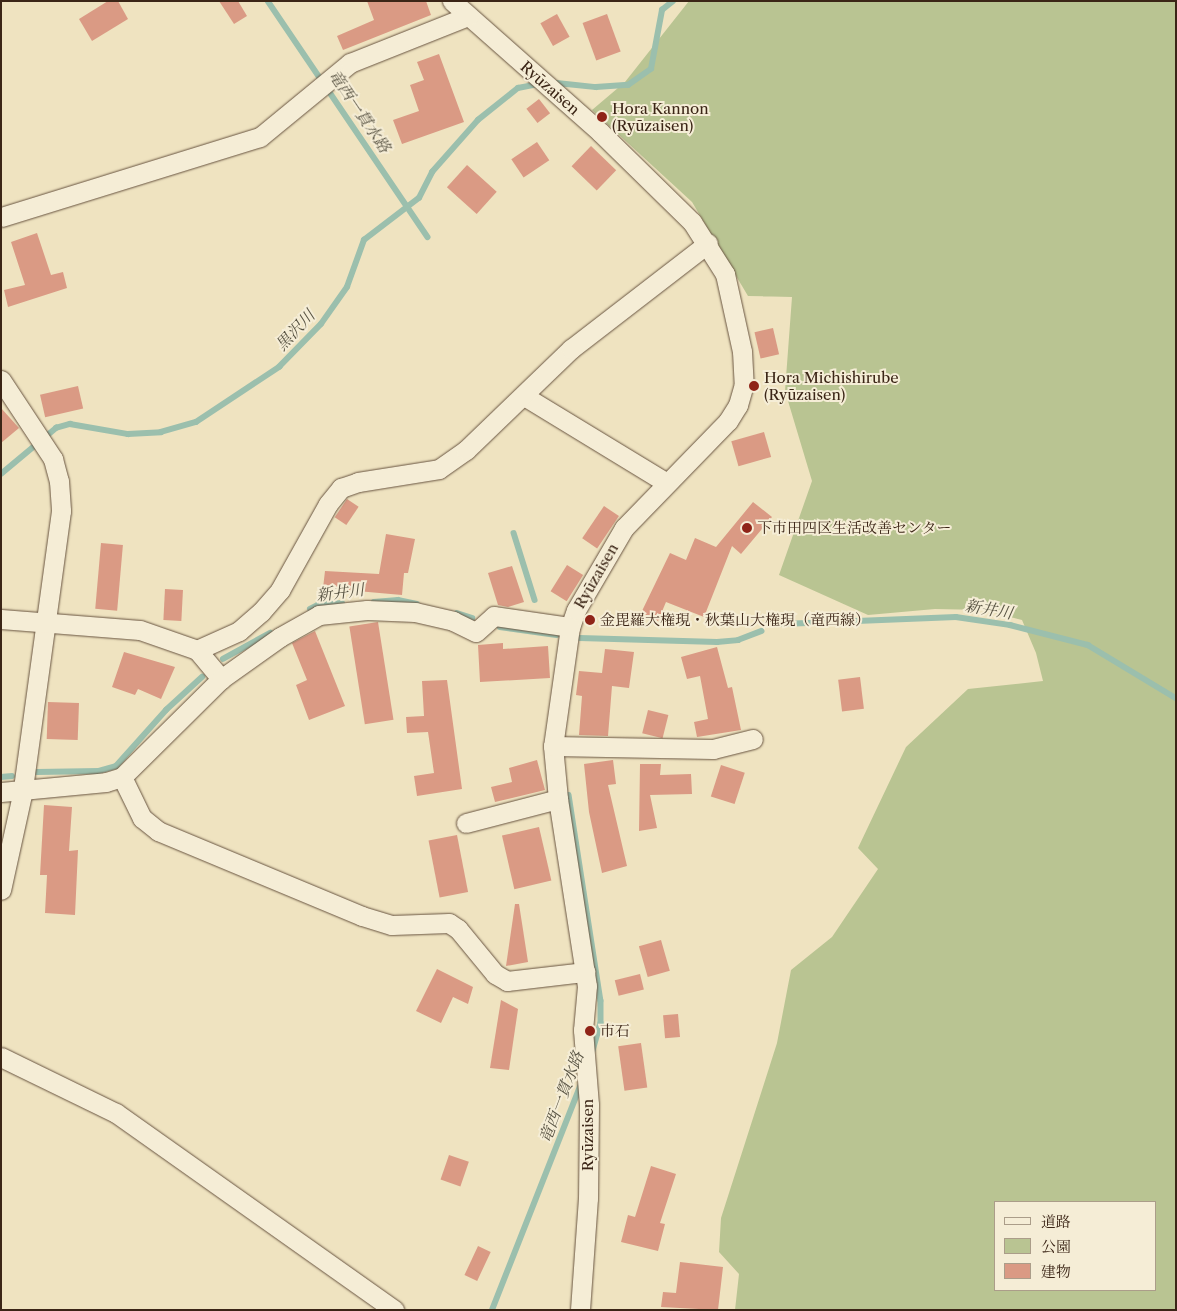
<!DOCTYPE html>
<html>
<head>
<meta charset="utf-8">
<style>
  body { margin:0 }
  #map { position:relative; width:1177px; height:1311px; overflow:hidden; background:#efe3c0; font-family:"Libre Caslon Text","Noto Serif JP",serif }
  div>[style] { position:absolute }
  .green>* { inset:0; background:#b9c492 }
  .stream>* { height:5.5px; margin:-2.75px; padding:0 2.75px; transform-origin:2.75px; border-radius:2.75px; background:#9bbfad }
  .building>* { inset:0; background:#da9a84; transform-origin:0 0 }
  .roads { filter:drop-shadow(0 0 1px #685440) drop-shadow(0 0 1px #685440) }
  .minor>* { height:19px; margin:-9.5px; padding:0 9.5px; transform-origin:9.5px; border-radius:9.5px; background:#f5edd6 }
  .dots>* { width:14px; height:14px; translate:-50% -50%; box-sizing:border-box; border:2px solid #f5edd6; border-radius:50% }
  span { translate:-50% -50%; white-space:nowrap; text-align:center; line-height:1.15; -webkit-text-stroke:4px #f5edd6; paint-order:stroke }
  .street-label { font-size:15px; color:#3b2516 }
  .poi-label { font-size:15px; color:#3b2516 }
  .left { translate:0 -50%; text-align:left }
  .water-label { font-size:16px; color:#585343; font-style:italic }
  .frame { position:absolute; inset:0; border:2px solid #3b2516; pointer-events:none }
  .legend { position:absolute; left:994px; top:1201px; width:162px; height:90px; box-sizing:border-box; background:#f5edd6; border:1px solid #ab9d89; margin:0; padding:6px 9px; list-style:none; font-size:15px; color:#3b2516 }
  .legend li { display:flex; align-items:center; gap:10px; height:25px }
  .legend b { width:25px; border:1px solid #ab9d89 }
</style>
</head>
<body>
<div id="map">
  <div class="green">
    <i style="clip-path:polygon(evenodd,689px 1px,1176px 1px,1176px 1310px,735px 1310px,739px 1274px,719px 1252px,721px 1218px,777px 1043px,791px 970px,832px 937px,878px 869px,858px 848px,906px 747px,968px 689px,1043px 681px,1036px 653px,1022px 620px,983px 610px,935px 609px,868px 615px,779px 575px,812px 481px,785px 391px,792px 297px,748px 296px,692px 202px,592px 110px,625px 82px,689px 1px,996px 1202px,1156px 1202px,1156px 1290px,996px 1290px,996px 1202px)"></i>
  </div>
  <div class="stream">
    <i style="left:268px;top:1px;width:285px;rotate:55.9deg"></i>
    <i style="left:557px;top:83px;width:39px;rotate:6deg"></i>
    <i style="left:596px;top:87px;width:32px;rotate:-4deg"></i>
    <i style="left:628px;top:85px;width:28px;rotate:-35deg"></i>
    <i style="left:651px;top:69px;width:60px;rotate:-79.4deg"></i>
    <i style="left:662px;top:10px;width:14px;rotate:-39deg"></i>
    <i style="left:1px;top:474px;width:72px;rotate:-39.9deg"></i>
    <i style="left:56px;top:428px;width:15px;rotate:-16deg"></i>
    <i style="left:70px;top:424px;width:59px;rotate:9.8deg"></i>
    <i style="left:128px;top:434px;width:33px;rotate:-3deg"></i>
    <i style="left:161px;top:432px;width:36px;rotate:-16deg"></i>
    <i style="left:196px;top:422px;width:100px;rotate:-33.5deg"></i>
    <i style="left:279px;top:367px;width:60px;rotate:-45.7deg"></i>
    <i style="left:321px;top:324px;width:45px;rotate:-54.9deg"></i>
    <i style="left:347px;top:287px;width:50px;rotate:-70.1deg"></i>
    <i style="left:364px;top:240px;width:69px;rotate:-37.4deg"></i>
    <i style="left:419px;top:198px;width:29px;rotate:-63deg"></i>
    <i style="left:432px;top:172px;width:69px;rotate:-48.5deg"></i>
    <i style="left:478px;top:120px;width:51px;rotate:-38.7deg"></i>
    <i style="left:518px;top:88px;width:16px;rotate:-11deg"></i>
    <i style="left:514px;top:533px;width:70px;rotate:72.6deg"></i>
    <i style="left:374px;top:602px;width:24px;rotate:-5deg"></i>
    <i style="left:398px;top:600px;width:19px;rotate:12deg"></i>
    <i style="left:310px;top:609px;width:9px;rotate:-27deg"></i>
    <i style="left:318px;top:605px;width:24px;rotate:-5deg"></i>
    <i style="left:457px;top:613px;width:16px;rotate:18deg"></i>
    <i style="left:782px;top:624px;width:174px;rotate:-2.3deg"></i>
    <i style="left:956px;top:617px;width:55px;rotate:8.4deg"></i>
    <i style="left:1010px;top:625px;width:81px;rotate:14.4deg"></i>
    <i style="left:1088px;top:645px;width:103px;rotate:31.1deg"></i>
    <i style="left:500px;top:627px;width:57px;rotate:8.1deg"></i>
    <i style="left:580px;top:638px;width:137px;rotate:1.7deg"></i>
    <i style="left:717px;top:642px;width:21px;rotate:-5deg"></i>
    <i style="left:738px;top:640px;width:25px;rotate:-21deg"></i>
    <i style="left:223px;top:659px;width:54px;rotate:-29deg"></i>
    <i style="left:37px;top:772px;width:62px;rotate:-0.9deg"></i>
    <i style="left:99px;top:771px;width:18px;rotate:-16deg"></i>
    <i style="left:116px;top:766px;width:75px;rotate:-48.2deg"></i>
    <i style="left:166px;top:710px;width:49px;rotate:-42.5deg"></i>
    <i style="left:1px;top:777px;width:11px;rotate:-5deg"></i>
    <i style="left:569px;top:795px;width:208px;rotate:81.2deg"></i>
    <i style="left:601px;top:1001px;width:22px;rotate:90deg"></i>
    <i style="left:601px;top:1023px;width:37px;rotate:106deg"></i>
    <i style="left:492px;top:1310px;width:243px;rotate:-68.5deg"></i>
  </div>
  <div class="building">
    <i style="clip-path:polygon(108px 1px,118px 1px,128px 19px,92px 41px,79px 19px)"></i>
    <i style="clip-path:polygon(219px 1px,238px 1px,247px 16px,234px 24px)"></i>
    <i style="clip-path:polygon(367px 1px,426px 1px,431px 15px,343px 50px,337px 36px,374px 20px)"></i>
    <i style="left:557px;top:14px;width:26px;height:19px;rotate:61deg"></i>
    <i style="left:607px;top:14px;width:40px;height:26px;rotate:70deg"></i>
    <i style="clip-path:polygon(439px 54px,464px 122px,402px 144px,393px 120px,419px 111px,410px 85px,424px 80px,417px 62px)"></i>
    <i style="left:539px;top:99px;width:18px;height:16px;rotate:52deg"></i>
    <i style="left:537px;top:142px;width:22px;height:31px;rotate:56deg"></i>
    <i style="left:591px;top:146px;width:35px;height:28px;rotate:44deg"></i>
    <i style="left:467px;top:165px;width:40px;height:30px;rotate:42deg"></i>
    <i style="clip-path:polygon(37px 233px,51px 275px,63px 272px,67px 288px,8px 307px,4px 290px,25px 285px,11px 242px)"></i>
    <i style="left:773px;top:328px;width:27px;height:19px;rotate:77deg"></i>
    <i style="left:78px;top:386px;width:23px;height:39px;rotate:77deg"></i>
    <i style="clip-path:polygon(1px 408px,19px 428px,1px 443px)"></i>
    <i style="left:764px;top:432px;width:26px;height:34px;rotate:74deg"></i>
    <i style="left:347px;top:499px;width:14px;height:22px;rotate:34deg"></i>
    <i style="clip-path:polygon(753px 502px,772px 517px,741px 554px,732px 546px,704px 617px,666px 602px,658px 621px,641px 613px,670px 553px,686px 560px,695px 538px,716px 547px)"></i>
    <i style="left:604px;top:506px;width:18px;height:39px;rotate:34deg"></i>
    <i style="clip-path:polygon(386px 534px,415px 539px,408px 573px,404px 573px,402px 595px,323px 588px,325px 571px,379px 574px)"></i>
    <i style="left:101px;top:543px;width:22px;height:66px;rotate:5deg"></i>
    <i style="left:567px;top:565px;width:19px;height:31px;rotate:32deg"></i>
    <i style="clip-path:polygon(512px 566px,524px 602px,508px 607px,498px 605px,488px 573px)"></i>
    <i style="left:165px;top:589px;width:18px;height:31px;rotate:3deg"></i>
    <i style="left:378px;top:622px;width:99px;height:29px;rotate:81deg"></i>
    <i style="clip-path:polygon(315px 631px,345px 706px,309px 720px,296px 685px,307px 680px,292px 643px)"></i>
    <i style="clip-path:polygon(503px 643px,503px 649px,548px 646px,550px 678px,480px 682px,478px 645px)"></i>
    <i style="clip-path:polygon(717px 647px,728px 688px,732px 687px,741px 730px,697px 737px,694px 722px,708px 719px,700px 676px,687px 679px,681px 657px)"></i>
    <i style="clip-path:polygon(605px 649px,634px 652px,629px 688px,612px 686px,608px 736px,579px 735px,582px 696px,576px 695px,579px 671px,602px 673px)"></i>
    <i style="clip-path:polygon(124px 652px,175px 667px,161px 699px,138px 689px,135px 695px,112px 687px)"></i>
    <i style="left:860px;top:677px;width:32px;height:22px;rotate:83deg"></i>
    <i style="clip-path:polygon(447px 680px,462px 789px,417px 796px,414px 776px,434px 773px,428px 732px,407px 733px,406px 717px,424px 716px,422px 681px)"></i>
    <i style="left:48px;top:702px;width:31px;height:37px;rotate:2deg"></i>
    <i style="left:648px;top:710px;width:21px;height:24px;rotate:14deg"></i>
    <i style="clip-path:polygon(537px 760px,545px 790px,495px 802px,491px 787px,512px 782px,509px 768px)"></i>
    <i style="clip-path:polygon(613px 760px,616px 784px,608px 785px,627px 866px,602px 873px,589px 812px,584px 764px)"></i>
    <i style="clip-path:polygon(640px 764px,661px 764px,660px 775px,691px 774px,692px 794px,650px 795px,657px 828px,639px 831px)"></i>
    <i style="left:721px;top:765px;width:25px;height:33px;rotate:18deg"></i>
    <i style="clip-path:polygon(44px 805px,72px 807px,69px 851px,78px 850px,75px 915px,45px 913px,47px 875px,40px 875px)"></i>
    <i style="left:539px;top:827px;width:55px;height:38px;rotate:77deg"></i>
    <i style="left:457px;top:835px;width:58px;height:29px;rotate:79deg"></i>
    <i style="clip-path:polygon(515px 904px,519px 904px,528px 962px,506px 966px)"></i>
    <i style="left:661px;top:940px;width:32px;height:23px;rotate:74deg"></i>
    <i style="clip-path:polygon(437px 969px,473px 987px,468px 1004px,453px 997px,441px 1023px,416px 1011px)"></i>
    <i style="left:640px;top:974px;width:16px;height:26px;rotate:76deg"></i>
    <i style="clip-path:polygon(501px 1000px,518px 1009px,509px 1070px,490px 1068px)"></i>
    <i style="left:678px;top:1014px;width:23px;height:15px;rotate:85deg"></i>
    <i style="left:641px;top:1043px;width:45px;height:23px;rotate:82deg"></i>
    <i style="left:449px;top:1155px;width:21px;height:26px;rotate:19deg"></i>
    <i style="clip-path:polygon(651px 1166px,676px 1174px,660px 1223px,665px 1224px,658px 1251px,621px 1242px,628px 1215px,635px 1217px)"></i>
    <i style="left:478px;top:1246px;width:14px;height:32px;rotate:25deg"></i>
    <i style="clip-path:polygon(680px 1262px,723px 1267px,718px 1310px,661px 1307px,663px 1292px,676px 1293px)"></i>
  </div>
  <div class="roads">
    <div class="minor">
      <i style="left:452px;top:1px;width:198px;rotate:41.5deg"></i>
      <i style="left:600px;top:132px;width:129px;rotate:44.4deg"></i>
      <i style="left:692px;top:222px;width:62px;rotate:57.6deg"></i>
      <i style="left:725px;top:274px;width:79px;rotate:77.6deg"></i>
      <i style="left:742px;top:351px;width:33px;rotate:87deg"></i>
      <i style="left:744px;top:384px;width:22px;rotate:106deg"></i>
      <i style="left:738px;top:405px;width:19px;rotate:122deg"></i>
      <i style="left:728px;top:421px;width:149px;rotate:134.2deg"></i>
      <i style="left:624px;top:528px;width:95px;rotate:120.3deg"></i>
      <i style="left:576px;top:610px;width:18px;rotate:109deg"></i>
      <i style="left:570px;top:627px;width:120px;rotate:98.1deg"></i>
      <i style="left:553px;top:746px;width:53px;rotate:84.6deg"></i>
      <i style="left:558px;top:799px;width:189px;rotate:81.2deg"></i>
      <i style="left:587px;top:986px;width:44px;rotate:95.2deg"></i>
      <i style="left:583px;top:1030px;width:75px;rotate:85.4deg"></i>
      <i style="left:589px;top:1105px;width:93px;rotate:90.6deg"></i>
      <i style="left:588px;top:1198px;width:112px;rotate:94.1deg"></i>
      <i style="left:1px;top:217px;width:271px;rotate:-17.2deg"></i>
      <i style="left:260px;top:137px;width:117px;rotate:-39.4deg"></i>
      <i style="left:350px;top:63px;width:127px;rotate:-21.7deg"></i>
      <i style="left:1px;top:380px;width:95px;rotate:56.6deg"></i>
      <i style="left:53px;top:459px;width:23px;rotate:75deg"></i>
      <i style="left:59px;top:481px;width:30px;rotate:86deg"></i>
      <i style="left:61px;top:511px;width:282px;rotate:97.8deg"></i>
      <i style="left:23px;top:790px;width:102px;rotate:102.4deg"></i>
      <i style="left:524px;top:396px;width:167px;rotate:31.3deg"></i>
      <i style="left:1px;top:619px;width:139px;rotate:4.5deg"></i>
      <i style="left:140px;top:630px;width:60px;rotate:19.3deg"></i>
      <i style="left:197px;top:650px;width:38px;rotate:50deg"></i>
      <i style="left:197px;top:650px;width:46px;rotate:-24.3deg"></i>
      <i style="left:239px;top:631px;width:29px;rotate:-41deg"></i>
      <i style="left:261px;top:612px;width:29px;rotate:-49deg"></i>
      <i style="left:280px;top:590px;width:98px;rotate:-60.8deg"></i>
      <i style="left:328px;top:504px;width:21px;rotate:-51deg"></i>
      <i style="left:341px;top:488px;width:18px;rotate:-19deg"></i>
      <i style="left:358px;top:482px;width:82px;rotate:-9.1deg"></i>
      <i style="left:439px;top:469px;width:33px;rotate:-35deg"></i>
      <i style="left:466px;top:450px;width:146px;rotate:-43.9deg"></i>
      <i style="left:571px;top:349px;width:173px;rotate:-37.7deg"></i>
      <i style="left:553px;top:746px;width:160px;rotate:1.1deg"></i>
      <i style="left:713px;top:749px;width:41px;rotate:-14deg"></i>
      <i style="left:122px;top:777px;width:46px;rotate:64deg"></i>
      <i style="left:142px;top:818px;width:21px;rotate:39deg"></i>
      <i style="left:158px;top:831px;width:221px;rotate:22.6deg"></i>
      <i style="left:362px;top:916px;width:31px;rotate:17deg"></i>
      <i style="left:392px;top:925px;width:57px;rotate:-2deg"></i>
      <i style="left:449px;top:923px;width:11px;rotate:34deg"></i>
      <i style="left:458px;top:929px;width:58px;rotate:50.6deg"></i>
      <i style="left:495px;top:974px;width:14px;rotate:30deg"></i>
      <i style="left:507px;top:981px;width:79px;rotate:-6.6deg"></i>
      <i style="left:1px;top:792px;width:105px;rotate:-5.4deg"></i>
      <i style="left:106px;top:782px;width:17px;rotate:-17deg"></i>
      <i style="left:122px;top:777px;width:139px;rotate:-44.7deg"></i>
      <i style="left:221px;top:679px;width:72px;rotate:-35.4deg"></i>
      <i style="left:280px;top:637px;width:45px;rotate:-29.4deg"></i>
      <i style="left:319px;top:615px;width:48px;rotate:-5.9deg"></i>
      <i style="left:367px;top:610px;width:48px;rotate:2.4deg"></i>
      <i style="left:415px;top:612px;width:39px;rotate:13deg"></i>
      <i style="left:453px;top:621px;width:25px;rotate:26deg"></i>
      <i style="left:476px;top:632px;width:24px;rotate:-42deg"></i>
      <i style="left:494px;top:616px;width:77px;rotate:8.2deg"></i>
      <i style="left:466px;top:823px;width:95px;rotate:-14.6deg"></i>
      <i style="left:1px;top:1057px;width:128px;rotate:26deg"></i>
      <i style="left:116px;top:1113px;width:341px;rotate:35.3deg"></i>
    </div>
  </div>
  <div class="dots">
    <i style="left:602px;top:117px;background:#8f2418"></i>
    <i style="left:754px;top:386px;background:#8f2418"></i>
    <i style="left:747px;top:528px;background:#8f2418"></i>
    <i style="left:590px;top:620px;background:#8f2418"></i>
    <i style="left:590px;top:1031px;background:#8f2418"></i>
  </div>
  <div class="street-label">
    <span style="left:550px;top:88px;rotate:41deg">Ryūzaisen</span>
    <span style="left:596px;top:576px;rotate:-60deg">Ryūzaisen</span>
    <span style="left:588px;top:1135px;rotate:-90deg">Ryūzaisen</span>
  </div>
  <div class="poi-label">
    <span class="left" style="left:612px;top:117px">Hora Kannon<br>(Ryūzaisen)</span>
    <span class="left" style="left:764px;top:386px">Hora Michishirube<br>(Ryūzaisen)</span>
    <span class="left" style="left:757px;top:528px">下市田四区生活改善センター</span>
    <span class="left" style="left:600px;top:620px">金毘羅大権現・秋葉山大権現（竜西線）</span>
    <span class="left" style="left:600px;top:1031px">市石</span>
  </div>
  <div class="water-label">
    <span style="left:360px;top:111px;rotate:56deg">竜西一貫水路</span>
    <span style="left:295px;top:330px;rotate:-47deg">黒沢川</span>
    <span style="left:340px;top:592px;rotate:-7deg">新井川</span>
    <span style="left:989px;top:609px;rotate:10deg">新井川</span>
    <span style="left:561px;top:1097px;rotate:-69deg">竜西一貫水路</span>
  </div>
  <div class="frame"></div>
  <ul class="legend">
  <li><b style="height:6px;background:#f5edd6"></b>道路</li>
  <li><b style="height:14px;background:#b9c492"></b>公園</li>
  <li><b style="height:14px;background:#da9a84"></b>建物</li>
  </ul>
</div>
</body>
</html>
